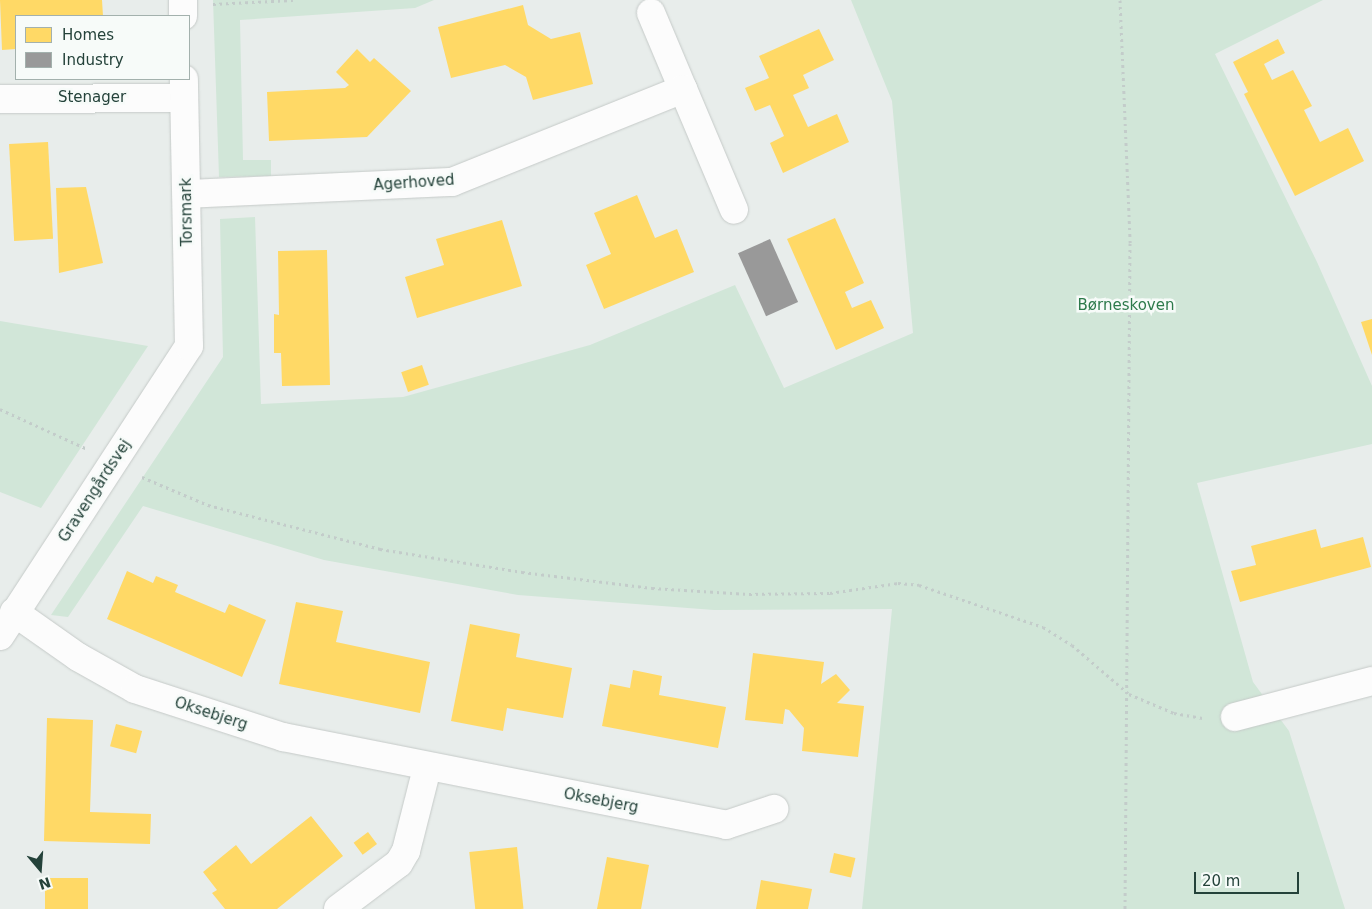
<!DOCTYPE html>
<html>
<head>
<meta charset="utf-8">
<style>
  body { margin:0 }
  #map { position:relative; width:1372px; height:909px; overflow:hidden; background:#e8edeb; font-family:"DejaVu Sans",sans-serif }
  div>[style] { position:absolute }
  .green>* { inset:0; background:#d1e6d8 }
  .homes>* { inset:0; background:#ffd966; transform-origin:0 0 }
  .industry>* { inset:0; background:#999; transform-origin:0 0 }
  .path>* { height:3px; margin-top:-1.5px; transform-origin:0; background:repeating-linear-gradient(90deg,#c3ccca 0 2.5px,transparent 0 6.5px) }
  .roads { filter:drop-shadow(0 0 1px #c5cac8) drop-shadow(0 0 1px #c5cac8) }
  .street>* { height:28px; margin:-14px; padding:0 14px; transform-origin:14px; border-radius:14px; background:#fcfcfc }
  span { translate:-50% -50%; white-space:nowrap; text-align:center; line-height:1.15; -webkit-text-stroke:5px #f7fbf9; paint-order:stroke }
  .street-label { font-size:15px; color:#24423a }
  .park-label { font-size:15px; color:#2d7a4b }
  .legend { position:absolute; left:15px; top:15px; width:175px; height:65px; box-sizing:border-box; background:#f7fbf9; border:1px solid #a3b1ad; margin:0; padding:6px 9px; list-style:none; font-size:15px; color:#24423a }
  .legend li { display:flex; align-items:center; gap:10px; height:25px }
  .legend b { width:25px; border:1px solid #a3b1ad }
  .north { position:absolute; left:15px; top:844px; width:50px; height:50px; -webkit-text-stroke:4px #f7fbf9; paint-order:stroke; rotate:162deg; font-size:14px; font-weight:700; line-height:20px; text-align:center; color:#24423a }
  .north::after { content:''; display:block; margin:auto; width:18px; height:22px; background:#24423a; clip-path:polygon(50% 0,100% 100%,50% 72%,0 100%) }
  .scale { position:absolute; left:1194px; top:872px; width:105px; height:22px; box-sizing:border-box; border:2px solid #24423a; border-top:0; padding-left:6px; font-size:15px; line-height:18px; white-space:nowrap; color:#24423a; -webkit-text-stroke:4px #f7fbf9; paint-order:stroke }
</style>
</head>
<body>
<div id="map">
  <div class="green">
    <i style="clip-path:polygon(213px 0,434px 0,415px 8px,240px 20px,243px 160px,271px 160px,271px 176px,219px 177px)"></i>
    <i style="clip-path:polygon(851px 0,1323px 0,1215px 54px,1317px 262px,1372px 386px,1372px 444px,1197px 483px,1253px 682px,1289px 731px,1345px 909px,862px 909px,892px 609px,714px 610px,518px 595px,324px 560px,143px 506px,68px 617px,51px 615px,223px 357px,220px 219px,255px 217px,261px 404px,403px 397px,590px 345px,735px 285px,784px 388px,913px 333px,892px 101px)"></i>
    <i style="clip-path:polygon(0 321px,148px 346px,41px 508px,0 492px)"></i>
  </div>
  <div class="homes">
    <i style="clip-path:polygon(0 0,102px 0,103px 16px,16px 16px,16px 49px,2px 50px)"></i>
    <i style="clip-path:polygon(523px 5px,528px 25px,551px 39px,580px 32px,593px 84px,533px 100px,526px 77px,505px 65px,451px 78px,438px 27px)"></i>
    <i style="clip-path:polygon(819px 29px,834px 60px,803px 75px,809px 88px,793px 95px,808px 127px,837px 114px,849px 142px,783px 173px,770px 143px,784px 136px,770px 105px,755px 111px,745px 88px,769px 78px,759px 56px)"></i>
    <i style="clip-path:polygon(1278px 39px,1285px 53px,1264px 64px,1272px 80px,1293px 70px,1312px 106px,1304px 110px,1320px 142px,1348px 128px,1364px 161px,1295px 196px,1244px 94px,1248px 92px,1233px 62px)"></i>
    <i style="clip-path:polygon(357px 49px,370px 62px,374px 58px,411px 91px,367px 137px,269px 141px,267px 92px,345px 88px,349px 85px,336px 72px)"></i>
    <i style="left:48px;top:142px;width:97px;height:39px;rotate:87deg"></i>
    <i style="clip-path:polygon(86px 187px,103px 263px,59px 273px,56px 188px)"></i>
    <i style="clip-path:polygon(637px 195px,655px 238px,677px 229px,694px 272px,604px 309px,586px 265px,611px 254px,594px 213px)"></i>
    <i style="clip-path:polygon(835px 218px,864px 283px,845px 292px,852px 308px,871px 300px,884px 328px,836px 350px,787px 239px)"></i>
    <i style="clip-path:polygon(502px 220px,522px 286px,417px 318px,405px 277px,444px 265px,436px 239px)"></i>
    <i style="clip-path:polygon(327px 250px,330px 385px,282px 386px,281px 353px,274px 353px,274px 314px,279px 315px,278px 251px)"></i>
    <i style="clip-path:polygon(1372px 319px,1372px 355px,1361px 322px)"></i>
    <i style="left:422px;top:365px;width:21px;height:22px;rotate:71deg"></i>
    <i style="clip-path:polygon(1316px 529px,1321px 548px,1363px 537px,1371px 567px,1240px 602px,1231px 571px,1256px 565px,1251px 546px)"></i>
    <i style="clip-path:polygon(127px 571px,153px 583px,156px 576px,178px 585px,175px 592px,225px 613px,229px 604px,266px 620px,242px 677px,107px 619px)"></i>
    <i style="clip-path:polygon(296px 602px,343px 611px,336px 642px,430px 662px,420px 713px,279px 684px)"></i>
    <i style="clip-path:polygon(470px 624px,520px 634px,516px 657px,572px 668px,563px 718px,507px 708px,503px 731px,451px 721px)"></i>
    <i style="clip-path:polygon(753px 653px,824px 662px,821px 684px,836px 674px,850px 690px,837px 703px,864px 706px,858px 757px,802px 751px,804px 728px,789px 710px,785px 709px,783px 724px,745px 720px)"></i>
    <i style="clip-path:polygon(633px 670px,662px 676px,659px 695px,726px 707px,718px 748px,602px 726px,610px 684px,630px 688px)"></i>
    <i style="clip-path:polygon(47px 718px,93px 720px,90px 812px,151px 814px,150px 844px,44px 841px)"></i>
    <i style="left:116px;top:724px;width:27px;height:23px;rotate:15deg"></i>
    <i style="clip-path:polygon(311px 816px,343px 856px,277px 909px,225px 909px,212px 893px,217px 890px,203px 872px,236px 845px,251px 864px)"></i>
    <i style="left:368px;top:832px;width:15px;height:18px;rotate:53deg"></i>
    <i style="left:517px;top:847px;width:62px;height:48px;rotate:84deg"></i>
    <i style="left:834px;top:853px;width:22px;height:20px;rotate:13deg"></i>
    <i style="clip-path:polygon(607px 857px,649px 865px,641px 909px,597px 909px)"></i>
    <i style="left:45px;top:878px;width:43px;height:31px"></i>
    <i style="clip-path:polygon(761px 880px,812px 889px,808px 909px,756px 909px)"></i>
  </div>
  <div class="industry">
    <i style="left:770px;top:239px;width:69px;height:35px;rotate:66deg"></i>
  </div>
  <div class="path">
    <i style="left:1120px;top:0;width:243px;rotate:87.6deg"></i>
    <i style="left:1130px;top:243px;width:666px;rotate:90.43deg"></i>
    <i style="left:213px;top:4px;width:80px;rotate:-2.9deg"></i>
    <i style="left:0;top:409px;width:94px;rotate:24.6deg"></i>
    <i style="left:142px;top:477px;width:72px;rotate:23deg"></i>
    <i style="left:208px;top:505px;width:178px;rotate:14.3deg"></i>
    <i style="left:380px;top:549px;width:144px;rotate:9.2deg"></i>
    <i style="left:522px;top:572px;width:131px;rotate:7deg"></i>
    <i style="left:652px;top:588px;width:97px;rotate:3.5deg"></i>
    <i style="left:749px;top:594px;width:81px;rotate:-0.7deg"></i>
    <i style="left:830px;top:593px;width:69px;rotate:-8.4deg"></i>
    <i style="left:898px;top:583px;width:21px;rotate:5deg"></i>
    <i style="left:919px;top:585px;width:131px;rotate:18.7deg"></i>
    <i style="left:1043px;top:627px;width:34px;rotate:32deg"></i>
    <i style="left:1072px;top:645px;width:75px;rotate:40.7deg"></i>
    <i style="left:1129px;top:694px;width:49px;rotate:22.9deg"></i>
    <i style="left:1174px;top:713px;width:29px;rotate:10deg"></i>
  </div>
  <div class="roads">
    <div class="street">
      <i style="left:183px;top:0;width:16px;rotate:90deg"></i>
      <i style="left:651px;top:13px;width:82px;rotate:67.2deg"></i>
      <i style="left:0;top:99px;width:184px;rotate:-0.3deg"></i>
      <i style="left:187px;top:194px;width:265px;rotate:-2.6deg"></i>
      <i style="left:452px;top:182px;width:249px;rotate:-21.9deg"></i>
      <i style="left:683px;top:89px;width:131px;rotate:67.1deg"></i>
      <i style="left:14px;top:612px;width:78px;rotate:35.1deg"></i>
      <i style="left:78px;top:657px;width:65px;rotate:29.3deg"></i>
      <i style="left:135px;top:689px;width:156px;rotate:18deg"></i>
      <i style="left:283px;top:737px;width:452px;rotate:11.2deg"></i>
      <i style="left:726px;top:825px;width:51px;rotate:-18.4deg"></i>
      <i style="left:0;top:636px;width:346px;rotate:-56.9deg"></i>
      <i style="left:189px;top:346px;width:267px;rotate:-91.1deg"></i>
      <i style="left:1235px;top:717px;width:142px;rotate:-14.7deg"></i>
      <i style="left:338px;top:909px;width:76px;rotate:-37deg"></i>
      <i style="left:399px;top:863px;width:14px;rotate:-60deg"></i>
      <i style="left:406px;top:851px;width:86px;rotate:-75.8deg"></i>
    </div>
  </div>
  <div class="street-label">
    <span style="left:92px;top:98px">Stenager</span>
    <span style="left:414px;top:183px;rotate:-4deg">Agerhoved</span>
    <span style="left:187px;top:212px;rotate:-91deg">Torsmark</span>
    <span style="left:95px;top:491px;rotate:-57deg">Gravengårdsvej</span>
    <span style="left:211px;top:714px;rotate:18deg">Oksebjerg</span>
    <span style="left:601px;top:801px;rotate:11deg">Oksebjerg</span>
  </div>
  <div class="park-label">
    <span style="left:1126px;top:306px">Børneskoven</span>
  </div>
  <ul class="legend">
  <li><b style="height:14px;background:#ffd966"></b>Homes</li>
  <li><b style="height:14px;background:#999"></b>Industry</li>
  </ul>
  <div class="north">N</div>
  <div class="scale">20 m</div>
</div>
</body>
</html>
